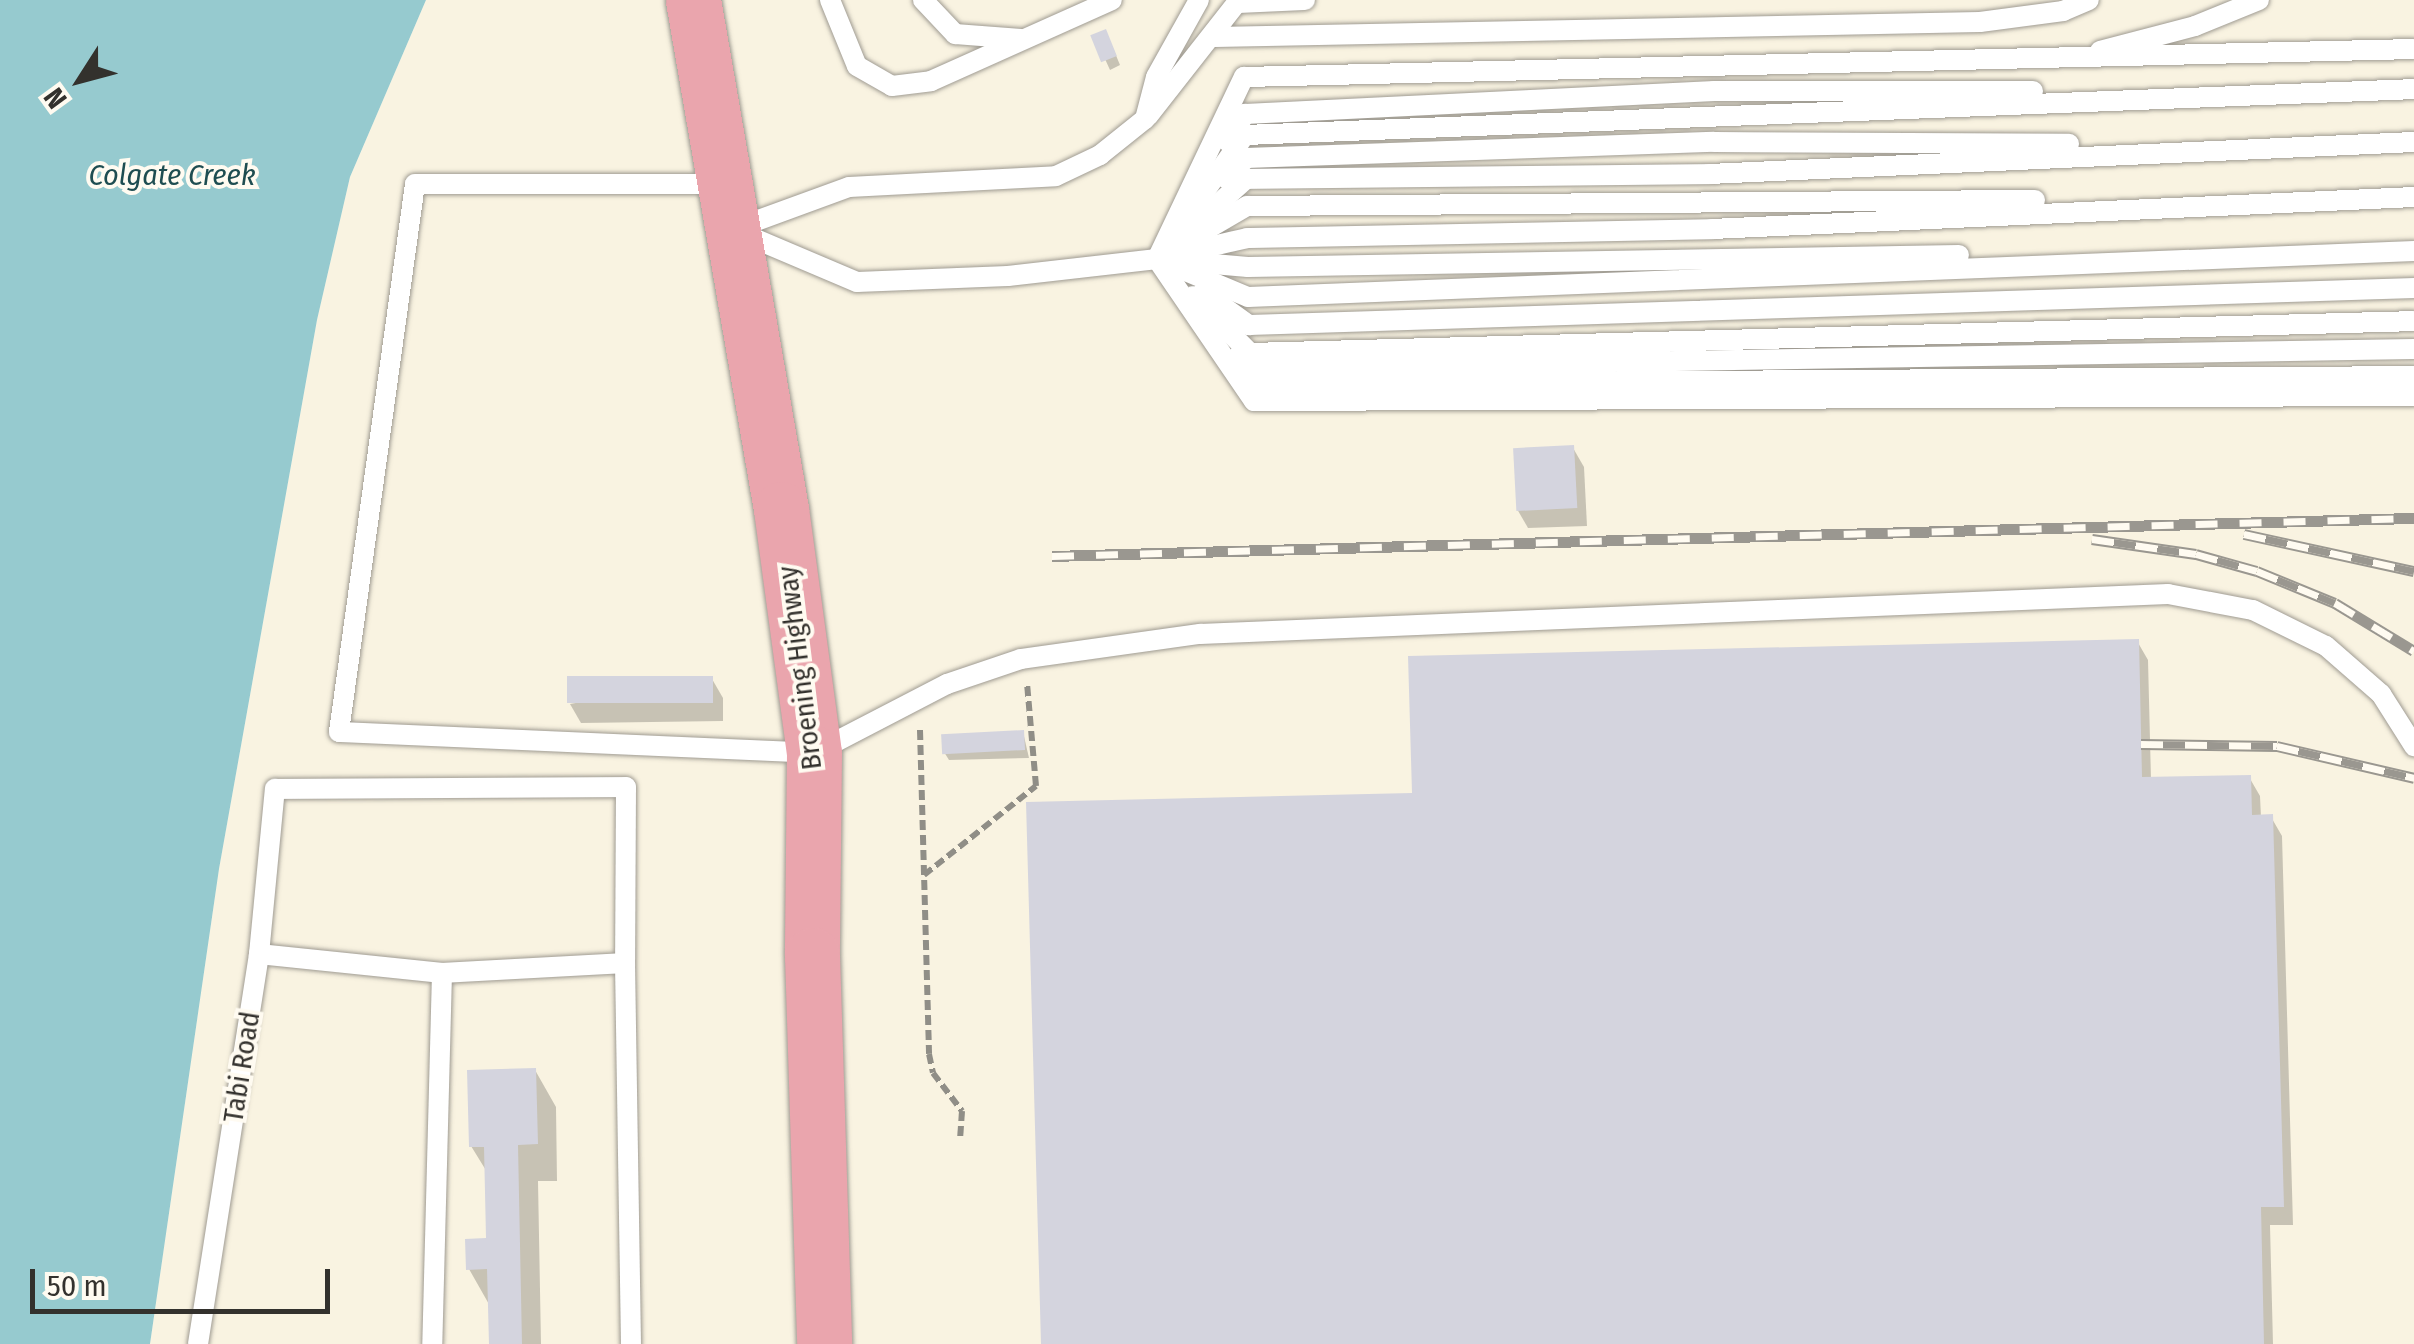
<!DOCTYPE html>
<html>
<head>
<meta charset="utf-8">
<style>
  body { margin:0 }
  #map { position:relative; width:2414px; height:1344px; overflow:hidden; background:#fffbf1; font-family:"Fira Sans Condensed",sans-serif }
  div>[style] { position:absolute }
  .built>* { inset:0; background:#f9f3e1 }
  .water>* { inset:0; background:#96cacf }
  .shadow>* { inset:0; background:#0003 }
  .building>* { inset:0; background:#d4d4de; transform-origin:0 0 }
  .path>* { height:6px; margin-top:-3px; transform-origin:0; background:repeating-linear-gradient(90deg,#908e87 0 10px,transparent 0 15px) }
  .roads { filter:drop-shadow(0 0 2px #9f9b92) drop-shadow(0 0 2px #9f9b92) }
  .service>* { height:20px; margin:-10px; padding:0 10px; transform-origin:10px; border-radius:10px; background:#fff }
  .primary>* { height:55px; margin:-27.5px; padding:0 27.5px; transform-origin:27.5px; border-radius:27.5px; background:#eaa5ad }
  .rail>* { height:11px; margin-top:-5.5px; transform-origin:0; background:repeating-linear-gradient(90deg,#fffbf1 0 22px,#9a9790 0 44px); box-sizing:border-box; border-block:2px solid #9a9790 }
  span { translate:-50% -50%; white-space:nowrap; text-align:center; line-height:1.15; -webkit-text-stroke:8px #fffbf1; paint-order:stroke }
  .street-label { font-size:28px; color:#33312d }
  .water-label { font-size:30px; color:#1e4d51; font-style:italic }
  .north { position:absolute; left:30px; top:30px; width:100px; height:100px; -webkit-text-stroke:8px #fffbf1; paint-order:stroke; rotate:234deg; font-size:28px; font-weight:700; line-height:40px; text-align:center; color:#33312d }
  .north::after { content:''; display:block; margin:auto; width:35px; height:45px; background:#33312d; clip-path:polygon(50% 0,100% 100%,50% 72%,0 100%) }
  .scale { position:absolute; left:30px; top:1269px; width:300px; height:45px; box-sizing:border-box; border:5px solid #33312d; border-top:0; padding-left:12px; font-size:30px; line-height:35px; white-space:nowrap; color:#33312d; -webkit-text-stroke:8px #fffbf1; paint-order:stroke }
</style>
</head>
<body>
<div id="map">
  <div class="built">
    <i style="clip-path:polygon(426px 0,2414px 0,2414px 1344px,150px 1344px,219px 869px,317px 320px,350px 177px)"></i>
  </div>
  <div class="water">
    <i style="clip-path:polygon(0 0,426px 0,350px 177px,317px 320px,219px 869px,150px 1344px,0 1344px)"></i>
  </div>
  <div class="shadow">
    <i style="clip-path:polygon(1095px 37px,1110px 41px,1120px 65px,1110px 70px)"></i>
    <i style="clip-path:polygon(1573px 448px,1584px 467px,1587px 526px,1528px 528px,1517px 509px)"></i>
    <i style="clip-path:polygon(2137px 641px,2148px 660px,2151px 779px,2249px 777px,2260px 796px,2261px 817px,2271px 817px,2282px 836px,2293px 1225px,2270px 1225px,2273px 1344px,1044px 1344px,1414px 795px)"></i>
    <i style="clip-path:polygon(712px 679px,723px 698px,723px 721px,581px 723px,570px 704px)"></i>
    <i style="clip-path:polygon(1023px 732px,1029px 758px,949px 760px,944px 752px)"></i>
    <i style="clip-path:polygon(535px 1070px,556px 1107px,557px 1181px,538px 1181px,541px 1344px,490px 1344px,490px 1306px,469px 1269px,488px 1240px,487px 1172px,471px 1146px)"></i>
  </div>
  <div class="building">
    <i style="left:1106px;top:29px;width:29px;height:17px;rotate:68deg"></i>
    <i style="left:1574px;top:445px;width:63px;height:61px;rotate:87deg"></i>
    <i style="clip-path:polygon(2139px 639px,2142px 777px,2251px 775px,2252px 815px,2273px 814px,2284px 1207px,2261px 1207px,2264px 1344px,1041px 1344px,1026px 802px,1412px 793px,1408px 656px)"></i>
    <i style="left:713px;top:676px;width:27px;height:146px;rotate:90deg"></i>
    <i style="left:1024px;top:730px;width:20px;height:83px;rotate:87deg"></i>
    <i style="clip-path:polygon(536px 1068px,538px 1144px,518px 1145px,522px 1344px,489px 1344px,487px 1269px,466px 1270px,465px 1239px,486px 1238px,484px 1147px,469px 1147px,467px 1070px)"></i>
  </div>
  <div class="path">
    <i style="left:920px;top:730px;width:324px;rotate:88.4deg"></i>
    <i style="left:929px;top:1054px;width:19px;rotate:78deg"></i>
    <i style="left:933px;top:1073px;width:48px;rotate:52.7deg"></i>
    <i style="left:962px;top:1111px;width:28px;rotate:94deg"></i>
    <i style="left:924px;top:875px;width:143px;rotate:-38.5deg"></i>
    <i style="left:1036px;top:786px;width:102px;rotate:-95deg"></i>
  </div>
  <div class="roads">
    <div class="service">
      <i style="left:830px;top:0;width:71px;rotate:67.8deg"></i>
      <i style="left:857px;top:66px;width:40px;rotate:29.7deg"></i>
      <i style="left:892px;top:86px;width:39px;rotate:-7deg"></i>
      <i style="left:931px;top:81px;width:198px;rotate:-24.1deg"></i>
      <i style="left:923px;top:0;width:47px;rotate:46.7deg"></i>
      <i style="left:955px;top:34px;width:66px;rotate:4.3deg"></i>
      <i style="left:1237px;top:3px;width:68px;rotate:-2.5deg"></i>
      <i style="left:1215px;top:37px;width:765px;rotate:-1.12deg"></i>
      <i style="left:1980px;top:22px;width:84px;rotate:-7.5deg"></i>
      <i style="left:2063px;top:11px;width:28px;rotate:-23deg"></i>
      <i style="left:2100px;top:51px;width:98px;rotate:-14.7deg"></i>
      <i style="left:2195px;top:26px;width:69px;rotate:-22.1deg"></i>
      <i style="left:1148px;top:116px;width:147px;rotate:-51.9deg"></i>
      <i style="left:1228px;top:142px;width:33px;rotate:-59deg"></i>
      <i style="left:1245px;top:114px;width:470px;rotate:-2.8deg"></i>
      <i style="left:1714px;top:91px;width:319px"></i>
      <i style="left:1227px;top:179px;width:28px;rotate:-48deg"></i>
      <i style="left:1246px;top:158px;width:468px;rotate:-2deg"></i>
      <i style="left:1714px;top:142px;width:355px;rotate:0.3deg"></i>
      <i style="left:724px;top:184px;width:309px;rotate:180deg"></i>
      <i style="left:415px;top:184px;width:553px;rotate:97.9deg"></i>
      <i style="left:339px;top:732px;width:475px;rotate:2.5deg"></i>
      <i style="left:814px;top:753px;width:150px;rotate:-27.4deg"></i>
      <i style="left:947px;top:684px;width:78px;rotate:-18.7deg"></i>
      <i style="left:1021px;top:659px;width:181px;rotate:-8deg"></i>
      <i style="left:1200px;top:634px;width:969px;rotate:-2.37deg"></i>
      <i style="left:2168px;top:594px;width:86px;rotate:10.7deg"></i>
      <i style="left:2253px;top:610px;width:81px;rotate:26.3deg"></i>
      <i style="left:2326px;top:646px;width:73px;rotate:41.1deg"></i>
      <i style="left:2381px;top:694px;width:62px;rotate:57.6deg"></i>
      <i style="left:1190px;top:212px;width:95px;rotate:-54.5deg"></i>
      <i style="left:1245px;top:135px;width:1170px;rotate:-2.25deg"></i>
      <i style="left:734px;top:229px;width:122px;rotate:-20.1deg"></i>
      <i style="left:849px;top:187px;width:207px;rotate:-3deg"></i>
      <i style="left:1056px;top:176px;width:49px;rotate:-25.5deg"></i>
      <i style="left:1100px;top:155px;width:58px;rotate:-38.7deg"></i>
      <i style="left:1145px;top:119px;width:43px;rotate:-75.3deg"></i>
      <i style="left:1156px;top:77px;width:88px;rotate:-60.8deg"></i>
      <i style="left:739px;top:232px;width:128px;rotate:23deg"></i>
      <i style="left:857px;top:282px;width:151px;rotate:-2.3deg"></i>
      <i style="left:1008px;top:276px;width:150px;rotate:-6.5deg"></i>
      <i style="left:1157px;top:259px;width:92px;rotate:-13.1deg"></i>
      <i style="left:1247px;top:238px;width:465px;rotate:-1.1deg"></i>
      <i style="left:1712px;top:229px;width:703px;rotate:-2.61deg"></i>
      <i style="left:1197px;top:235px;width:58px;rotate:-30.1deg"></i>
      <i style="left:1247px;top:206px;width:788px;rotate:-0.44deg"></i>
      <i style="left:1166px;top:251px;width:108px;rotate:-42deg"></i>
      <i style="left:1246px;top:179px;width:463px;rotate:-0.6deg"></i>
      <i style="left:1709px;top:174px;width:706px;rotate:-2.6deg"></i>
      <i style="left:1157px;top:259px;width:202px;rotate:-64.5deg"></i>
      <i style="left:1244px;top:77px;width:1170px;rotate:-1.37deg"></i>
      <i style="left:1157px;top:259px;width:172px;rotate:55.7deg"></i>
      <i style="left:1254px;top:401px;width:1160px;rotate:-0.25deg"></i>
      <i style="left:1159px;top:260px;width:96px;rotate:22.6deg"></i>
      <i style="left:1248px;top:297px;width:1167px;rotate:-2.26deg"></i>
      <i style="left:1179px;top:261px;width:69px;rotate:5deg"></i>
      <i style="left:1248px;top:267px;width:711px;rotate:-0.97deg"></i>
      <i style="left:1203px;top:292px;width:57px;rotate:35.7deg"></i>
      <i style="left:1249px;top:325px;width:1166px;rotate:-1.82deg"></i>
      <i style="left:1193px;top:296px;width:81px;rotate:45deg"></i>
      <i style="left:1250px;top:353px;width:1164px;rotate:-1.57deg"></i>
      <i style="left:1239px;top:355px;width:17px;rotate:50deg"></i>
      <i style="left:1250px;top:368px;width:1164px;rotate:-0.94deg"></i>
      <i style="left:1242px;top:372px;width:15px;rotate:53deg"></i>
      <i style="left:1251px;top:384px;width:1163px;rotate:-0.39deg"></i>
      <i style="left:259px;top:954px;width:184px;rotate:5.9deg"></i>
      <i style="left:442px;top:973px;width:371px;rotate:91.5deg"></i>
      <i style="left:442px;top:973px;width:183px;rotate:-3.1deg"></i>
      <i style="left:625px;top:963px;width:381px;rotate:89.1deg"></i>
      <i style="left:198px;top:1344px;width:395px;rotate:-81.1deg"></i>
      <i style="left:259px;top:954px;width:166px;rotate:-84.5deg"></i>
      <i style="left:275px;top:789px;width:351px;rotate:-0.3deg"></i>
      <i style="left:626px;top:787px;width:176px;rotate:90.3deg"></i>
    </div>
    <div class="primary">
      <i style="left:693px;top:0;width:517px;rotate:80.19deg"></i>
      <i style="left:781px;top:509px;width:246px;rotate:82.3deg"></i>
      <i style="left:814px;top:753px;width:202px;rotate:90.6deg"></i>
      <i style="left:812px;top:955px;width:389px;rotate:88.2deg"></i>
    </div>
  </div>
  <div class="rail">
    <i style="left:2244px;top:534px;width:174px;rotate:12.3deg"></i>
    <i style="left:2092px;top:539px;width:105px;rotate:8.2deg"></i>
    <i style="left:2196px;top:554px;width:63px;rotate:15.6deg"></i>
    <i style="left:2257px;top:571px;width:84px;rotate:22.3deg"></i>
    <i style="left:2335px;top:603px;width:92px;rotate:31.3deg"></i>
    <i style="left:1052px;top:556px;width:1363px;rotate:-1.6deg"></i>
    <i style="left:2141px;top:744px;width:136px;rotate:0.8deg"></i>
    <i style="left:2277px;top:746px;width:141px;rotate:13.1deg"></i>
  </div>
  <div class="street-label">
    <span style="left:800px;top:668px;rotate:-97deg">Broening Highway</span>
    <span style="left:242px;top:1067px;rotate:-81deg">Tabi Road</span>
  </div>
  <div class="water-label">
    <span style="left:172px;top:175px">Colgate Creek</span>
  </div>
  <div class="north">N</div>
  <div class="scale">50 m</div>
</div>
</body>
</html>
